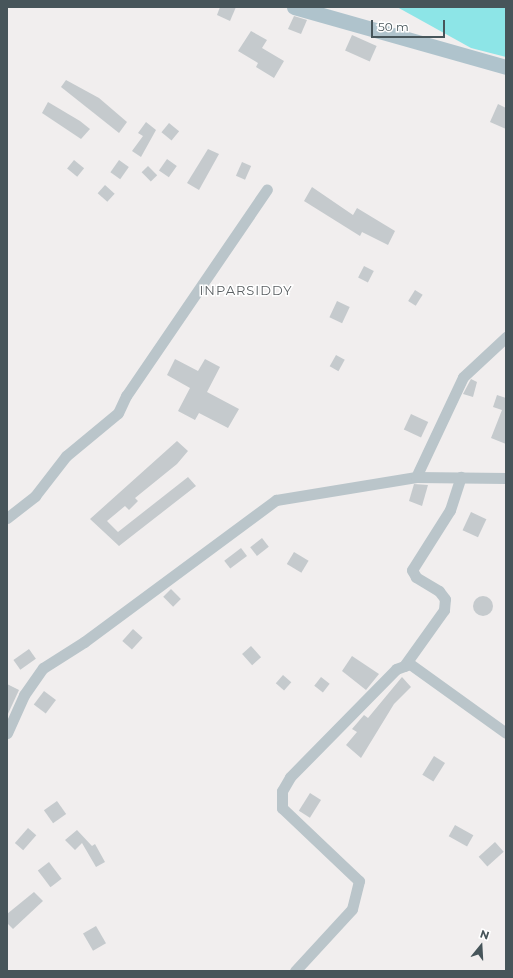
<!DOCTYPE html>
<html>
<head>
<meta charset="utf-8">
<style>
  body { margin:0 }
  #map { position:relative; width:513px; height:978px; overflow:hidden; background:#f1eeee; font-family:Montserrat,sans-serif }
  div>[style] { position:absolute }
  .water>* { inset:0; background:#8de5e7 }
  .building>* { inset:0; background:#c5cacd; transform-origin:0 0 }
  .round { border-radius:50% }
  .minor>* { height:11px; margin:-5.5px; padding:0 5.5px; transform-origin:5.5px; border-radius:5.5px; background:#bac5ca }
  .major>* { height:15px; margin:-7.5px; padding:0 7.5px; transform-origin:7.5px; border-radius:7.5px; background:#afc3cc }
  span { translate:-50% -50%; white-space:nowrap; text-align:center; line-height:1.15; -webkit-text-stroke:3px #fff; paint-order:stroke }
  .quarter-label { font-size:13px; color:#5b6063; letter-spacing:1px }
  .frame { position:absolute; inset:0; border:8px solid #47555a; pointer-events:none }
  .north { position:absolute; left:461px; top:926px; width:40px; height:40px; -webkit-text-stroke:3px #fff; paint-order:stroke; rotate:18deg; font-size:11px; font-weight:700; line-height:16px; text-align:center; color:#47555a }
  .north::after { content:''; display:block; margin:auto; width:14px; height:18px; background:#47555a; clip-path:polygon(50% 0,100% 100%,50% 72%,0 100%) }
  .scale { position:absolute; left:371px; top:20px; width:74px; height:18px; box-sizing:border-box; border:2px solid #47555a; border-top:0; padding-left:5px; font-size:12px; line-height:14px; white-space:nowrap; color:#47555a; -webkit-text-stroke:3px #fff; paint-order:stroke }
</style>
</head>
<body>
<div id="map">
  <div class="water">
    <i style="clip-path:polygon(397px 7px,506px 7px,506px 57px,471px 48px)"></i>
  </div>
  <div class="building">
    <i style="clip-path:polygon(220px 7px,236px 7px,230px 21px,217px 15px)"></i>
    <i style="clip-path:polygon(294px 16px,307px 20px,301px 34px,288px 29px)"></i>
    <i style="clip-path:polygon(251px 31px,267px 40px,262px 48px,284px 61px,274px 78px,256px 67px,258px 63px,238px 51px)"></i>
    <i style="left:352px;top:35px;width:27px;height:17px;rotate:24deg"></i>
    <i style="clip-path:polygon(66px 80px,99px 98px,127px 122px,119px 133px,61px 87px)"></i>
    <i style="clip-path:polygon(48px 102px,80px 121px,90px 129px,81px 139px,42px 113px)"></i>
    <i style="clip-path:polygon(498px 104px,506px 108px,506px 129px,490px 122px)"></i>
    <i style="clip-path:polygon(146px 122px,156px 130px,141px 157px,132px 151px,143px 136px,138px 133px)"></i>
    <i style="left:169px;top:123px;width:13px;height:12px;rotate:39deg"></i>
    <i style="clip-path:polygon(208px 149px,219px 154px,199px 190px,187px 183px)"></i>
    <i style="left:167px;top:159px;width:12px;height:14px;rotate:35deg"></i>
    <i style="left:74px;top:160px;width:13px;height:11px;rotate:39deg"></i>
    <i style="left:119px;top:160px;width:12px;height:15px;rotate:35deg"></i>
    <i style="left:242px;top:162px;width:10px;height:15px;rotate:24deg"></i>
    <i style="left:148px;top:166px;width:13px;height:9px;rotate:45deg"></i>
    <i style="left:105px;top:185px;width:13px;height:11px;rotate:42deg"></i>
    <i style="clip-path:polygon(312px 187px,353px 215px,357px 208px,395px 231px,388px 245px,362px 232px,360px 236px,304px 201px)"></i>
    <i style="left:364px;top:266px;width:11px;height:13px;rotate:27deg"></i>
    <i style="left:415px;top:290px;width:9px;height:13px;rotate:32deg"></i>
    <i style="left:337px;top:301px;width:14px;height:18px;rotate:25deg"></i>
    <i style="left:336px;top:355px;width:10px;height:13px;rotate:29deg"></i>
    <i style="clip-path:polygon(175px 359px,198px 371px,205px 359px,220px 367px,207px 392px,239px 409px,228px 428px,199px 413px,195px 420px,178px 411px,190px 388px,167px 375px)"></i>
    <i style="clip-path:polygon(471px 379px,477px 382px,473px 397px,463px 394px)"></i>
    <i style="clip-path:polygon(497px 395px,506px 398px,506px 444px,491px 438px,502px 410px,493px 407px)"></i>
    <i style="left:411px;top:414px;width:19px;height:17px;rotate:25deg"></i>
    <i style="clip-path:polygon(177px 441px,188px 451px,177px 464px,135px 498px,138px 501px,129px 510px,125px 506px,107px 521px,118px 532px,188px 477px,196px 486px,119px 546px,90px 519px)"></i>
    <i style="clip-path:polygon(414px 484px,428px 485px,422px 506px,409px 501px)"></i>
    <i style="left:471px;top:512px;width:17px;height:20px;rotate:25deg"></i>
    <i style="left:262px;top:538px;width:11px;height:15px;rotate:52deg"></i>
    <i style="left:241px;top:548px;width:10px;height:21px;rotate:53deg"></i>
    <i style="left:294px;top:552px;width:17px;height:14px;rotate:31deg"></i>
    <i style="left:171px;top:589px;width:14px;height:11px;rotate:45deg"></i>
    <i class="round" style="left:473px;top:596px;width:20px;height:20px"></i>
    <i style="left:133px;top:629px;width:13px;height:16px;rotate:42deg"></i>
    <i style="left:251px;top:646px;width:15px;height:12px;rotate:48deg"></i>
    <i style="left:29px;top:649px;width:12px;height:19px;rotate:55deg"></i>
    <i style="clip-path:polygon(352px 656px,379px 674px,366px 690px,342px 671px)"></i>
    <i style="left:283px;top:675px;width:11px;height:11px;rotate:41deg"></i>
    <i style="left:321px;top:677px;width:11px;height:11px;rotate:38deg"></i>
    <i style="clip-path:polygon(402px 677px,411px 687px,394px 704px,361px 758px,346px 745px,357px 732px,352px 729px,364px 715px,368px 718px)"></i>
    <i style="clip-path:polygon(7px 684px,19px 690px,7px 716px)"></i>
    <i style="left:44px;top:691px;width:15px;height:17px;rotate:37deg"></i>
    <i style="left:434px;top:756px;width:13px;height:22px;rotate:32deg"></i>
    <i style="left:310px;top:793px;width:13px;height:21px;rotate:32deg"></i>
    <i style="left:57px;top:801px;width:16px;height:16px;rotate:55deg"></i>
    <i style="left:455px;top:825px;width:21px;height:13px;rotate:29deg"></i>
    <i style="left:28px;top:828px;width:11px;height:20px;rotate:41deg"></i>
    <i style="clip-path:polygon(77px 830px,92px 846px,95px 844px,105px 862px,96px 867px,82px 843px,75px 850px,65px 840px)"></i>
    <i style="left:495px;top:842px;width:13px;height:22px;rotate:48deg"></i>
    <i style="left:49px;top:862px;width:21px;height:14px;rotate:53deg"></i>
    <i style="clip-path:polygon(34px 892px,43px 901px,13px 929px,7px 923px,7px 914px)"></i>
    <i style="left:96px;top:926px;width:20px;height:15px;rotate:60deg"></i>
  </div>
  <div class="minor">
    <i style="left:416px;top:477px;width:110px;rotate:-64.8deg"></i>
    <i style="left:463px;top:377px;width:59px;rotate:-42.9deg"></i>
    <i style="left:7px;top:518px;width:36px;rotate:-38deg"></i>
    <i style="left:35px;top:496px;width:51px;rotate:-52.2deg"></i>
    <i style="left:66px;top:456px;width:67px;rotate:-39.6deg"></i>
    <i style="left:118px;top:413px;width:19px;rotate:-65deg"></i>
    <i style="left:126px;top:396px;width:250px;rotate:-55.7deg"></i>
    <i style="left:404px;top:666px;width:69px;rotate:-54.5deg"></i>
    <i style="left:444px;top:610px;width:11px;rotate:-85deg"></i>
    <i style="left:445px;top:599px;width:10px;rotate:-127deg"></i>
    <i style="left:439px;top:591px;width:27px;rotate:-149deg"></i>
    <i style="left:416px;top:577px;width:8px;rotate:-120deg"></i>
    <i style="left:412px;top:570px;width:71px;rotate:-57.7deg"></i>
    <i style="left:450px;top:510px;width:35px;rotate:-72deg"></i>
    <i style="left:7px;top:733px;width:42px;rotate:-65.9deg"></i>
    <i style="left:24px;top:695px;width:33px;rotate:-55deg"></i>
    <i style="left:43px;top:668px;width:49px;rotate:-32.4deg"></i>
    <i style="left:84px;top:642px;width:239px;rotate:-36.5deg"></i>
    <i style="left:276px;top:500px;width:142px;rotate:-9.3deg"></i>
    <i style="left:416px;top:477px;width:90px;rotate:0.6deg"></i>
    <i style="left:295px;top:971px;width:84px;rotate:-47.4deg"></i>
    <i style="left:352px;top:909px;width:29px;rotate:-76deg"></i>
    <i style="left:359px;top:881px;width:106px;rotate:-136.5deg"></i>
    <i style="left:282px;top:808px;width:17px;rotate:-90deg"></i>
    <i style="left:282px;top:791px;width:16px;rotate:-60deg"></i>
    <i style="left:290px;top:777px;width:151px;rotate:-45.5deg"></i>
    <i style="left:396px;top:669px;width:15px;rotate:-20deg"></i>
    <i style="left:410px;top:664px;width:118px;rotate:35.7deg"></i>
  </div>
  <div class="major">
    <i style="left:294px;top:7px;width:220px;rotate:15.8deg"></i>
  </div>
  <div class="quarter-label">
    <span style="left:246px;top:290px">INPARSIDDY</span>
  </div>
  <div class="frame"></div>
  <div class="north">N</div>
  <div class="scale">50 m</div>
</div>
</body>
</html>
